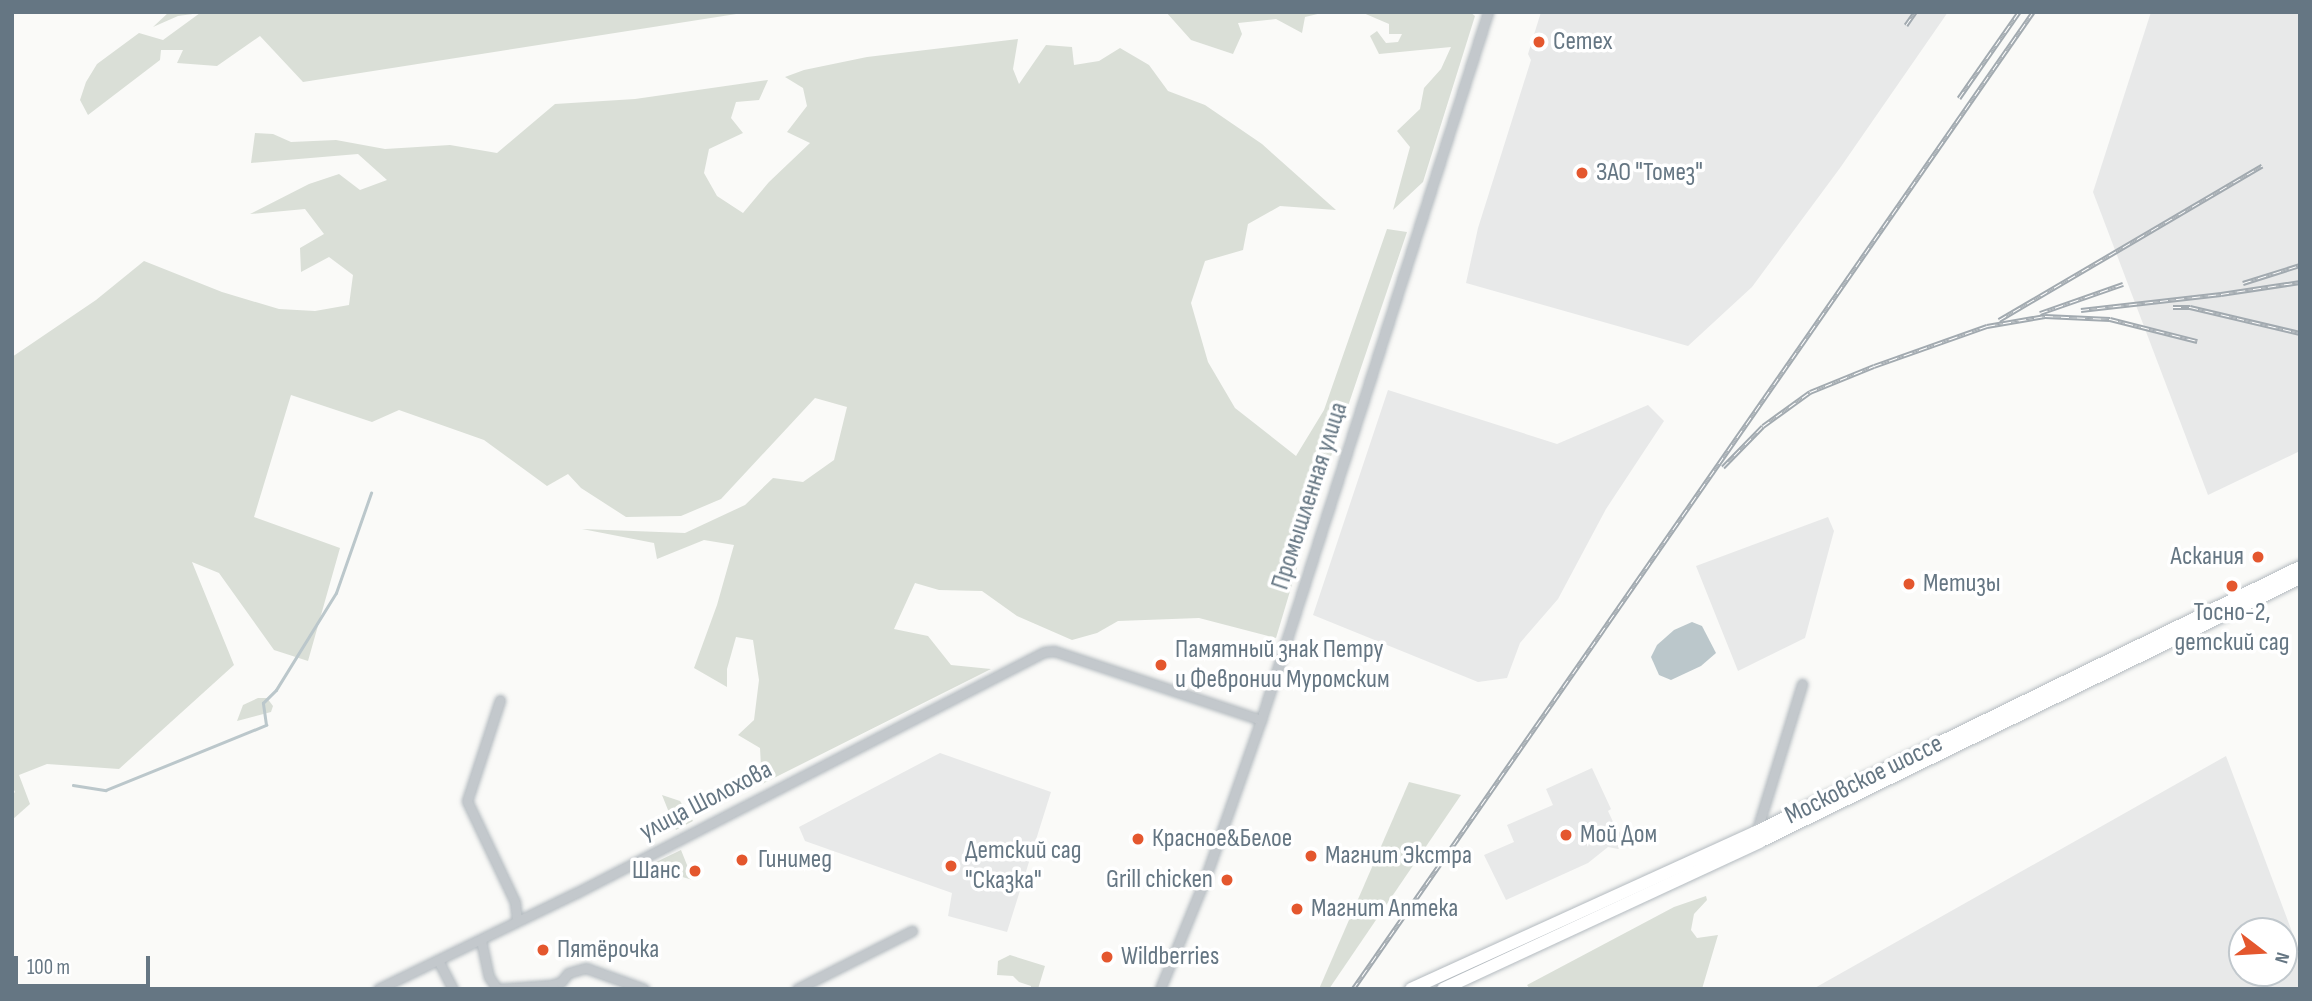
<!DOCTYPE html>
<html>
<head>
<meta charset="utf-8">
<style>
  body { margin:0 }
  #map { position:relative; width:2312px; height:1001px; overflow:hidden; background:#fafaf8; font-family:"Sofia Sans Condensed",sans-serif }
  div>[style] { position:absolute }
  .built>* { inset:0; background:#e8e9e9 }
  .green>* { inset:0; background:#dadfd7 }
  .water>* { inset:0; background:#bbc7cb }
  .stream>* { height:2.5px; margin:-1.25px; padding:0 1.25px; transform-origin:1.25px; border-radius:1.25px; background:#bbc7cb }
  .roads { filter:drop-shadow(0 0 2px #b3babf) drop-shadow(0 0 2px #b3babf) }
  .street>* { height:9px; margin:-4.5px; padding:0 4.5px; transform-origin:4.5px; border-radius:4.5px; background:#c3c8cc }
  .secondary>* { height:12px; margin:-6px; padding:0 6px; transform-origin:6px; border-radius:6px; background:#fff }
  .rail>* { height:5px; margin-top:-2.5px; transform-origin:0; background:repeating-linear-gradient(90deg,#fff 0 8px,#a2aab0 0 16px); box-sizing:border-box; border-block:2px solid #a2aab0 }
  .dots>* { width:19px; height:19px; translate:-50% -50%; box-sizing:border-box; border:4px solid #fff; border-radius:50% }
  span { translate:-50% -50%; white-space:nowrap; text-align:center; line-height:1.15; -webkit-text-stroke:7px #fff; paint-order:stroke }
  .poi-label { font-size:26px; color:#657683 }
  .left { translate:0 -50%; text-align:left }
  .right { translate:-100% -50%; text-align:right }
  .street-label { font-size:26px; color:#657683 }
  .frame { position:absolute; inset:0; border:14px solid #657683; pointer-events:none }
  .north { position:absolute; left:2228px; top:917px; width:70px; height:70px; box-sizing:border-box; background:#fff; border:2px solid #c1c8cd; border-radius:50%; rotate:107deg; font-size:19px; font-weight:700; line-height:28px; text-align:center; color:#657683 }
  .north::after { content:''; display:block; margin:auto; width:24px; height:32px; background:#e4572e; clip-path:polygon(50% 0,100% 100%,50% 72%,0 100%) }
  .scale { position:absolute; left:14px; top:956px; width:136px; height:32px; box-sizing:border-box; border:4px solid #657683; border-top:0; padding-left:9px; font-size:21px; line-height:24px; white-space:nowrap; color:#657683; -webkit-text-stroke:5px #fff; paint-order:stroke }
</style>
</head>
<body>
<div id="map">
  <div class="built">
    <i style="clip-path:polygon(1541px 12px,1948px 12px,1840px 168px,1752px 287px,1688px 346px,1466px 283px,1478px 228px,1531px 60px,1528px 54px)"></i>
    <i style="clip-path:polygon(2151px 12px,2300px 12px,2300px 451px,2208px 495px,2093px 192px)"></i>
    <i style="clip-path:polygon(1388px 390px,1557px 444px,1648px 405px,1664px 421px,1606px 509px,1558px 599px,1520px 643px,1507px 678px,1478px 682px,1313px 615px)"></i>
    <i style="clip-path:polygon(1828px 517px,1834px 531px,1805px 638px,1738px 671px,1696px 566px)"></i>
    <i style="clip-path:polygon(940px 753px,1051px 792px,1007px 932px,948px 916px,952px 893px,805px 841px,799px 827px)"></i>
    <i style="clip-path:polygon(evenodd,2226px 756px,2300px 953px,2300px 989px,1813px 989px,2226px 756px,2284px 931px,2284px 973px,2242px 973px,2242px 931px,2284px 931px)"></i>
    <i style="clip-path:polygon(1592px 768px,1611px 809px,1608px 811px,1615px 826px,1624px 838px,1624px 844px,1618px 849px,1608px 847px,1588px 863px,1506px 900px,1484px 855px,1514px 842px,1507px 825px,1553px 805px,1546px 789px)"></i>
  </div>
  <div class="green">
    <i style="clip-path:polygon(169px 12px,200px 12px,201px 13px,749px 12px,303px 82px,260px 36px,217px 66px,177px 63px,183px 50px,161px 50px,160px 60px,88px 115px,80px 100px,86px 82px,97px 64px,139px 33px,163px 40px,200px 13px,178px 16px,153px 27px)"></i>
    <i style="clip-path:polygon(1166px 12px,1326px 12px,1305px 17px,1302px 33px,1276px 19px,1238px 23px,1242px 34px,1233px 54px,1191px 40px)"></i>
    <i style="clip-path:polygon(1361px 12px,1470px 12px,1475px 16px,1423px 182px,1393px 210px,1410px 147px,1397px 131px,1420px 109px,1424px 88px,1441px 69px,1451px 47px,1379px 54px,1370px 36px,1377px 31px,1386px 43px,1398px 42px,1402px 34px,1389px 34px,1389px 24px)"></i>
    <i style="clip-path:polygon(1018px 39px,1013px 69px,1019px 84px,1046px 45px,1072px 47px,1074px 65px,1099px 61px,1120px 48px,1149px 65px,1168px 91px,1205px 105px,1262px 144px,1336px 210px,1280px 206px,1248px 224px,1243px 250px,1205px 261px,1191px 303px,1208px 362px,1235px 408px,1296px 456px,1324px 410px,1387px 229px,1407px 232px,1326px 471px,1276px 638px,1199px 618px,1118px 621px,1097px 633px,1072px 640px,1017px 616px,982px 591px,939px 590px,915px 583px,894px 629px,928px 636px,951px 665px,991px 669px,762px 784px,760px 748px,738px 735px,754px 720px,759px 680px,753px 640px,736px 637px,727px 669px,727px 687px,694px 668px,717px 605px,734px 545px,704px 540px,657px 559px,654px 543px,582px 529px,685px 533px,745px 505px,773px 478px,803px 482px,834px 460px,847px 407px,815px 398px,721px 499px,681px 516px,626px 517px,581px 488px,568px 474px,547px 486px,484px 440px,399px 410px,372px 422px,291px 395px,254px 517px,340px 548px,308px 661px,274px 650px,219px 573px,192px 562px,234px 665px,119px 769px,47px 764px,19px 775px,30px 804px,12px 820px,12px 795px,15px 792px,12px 786px,12px 357px,96px 300px,144px 261px,222px 292px,279px 309px,315px 311px,349px 305px,353px 275px,329px 257px,301px 272px,300px 248px,324px 234px,305px 209px,250px 214px,309px 184px,339px 174px,360px 190px,387px 180px,358px 154px,251px 163px,255px 133px,273px 134px,291px 142px,336px 140px,385px 149px,450px 145px,497px 153px,555px 104px,635px 99px,768px 80px,759px 100px,736px 102px,731px 118px,743px 133px,709px 149px,704px 173px,717px 196px,743px 213px,769px 182px,810px 143px,787px 132px,807px 106px,803px 88px,785px 77px,804px 70px,867px 57px)"></i>
    <i style="clip-path:polygon(258px 698px,267px 698px,273px 706px,271px 712px,237px 721px,243px 705px)"></i>
    <i style="clip-path:polygon(1409px 782px,1461px 795px,1329px 989px,1319px 989px)"></i>
    <i style="clip-path:polygon(662px 795px,680px 801px,693px 821px,676px 830px)"></i>
    <i style="clip-path:polygon(681px 850px,693px 880px,657px 870px,652px 864px)"></i>
    <i style="clip-path:polygon(1706px 896px,1707px 900px,1694px 914px,1691px 930px,1697px 938px,1718px 935px,1702px 989px,1530px 989px,1527px 985px,1674px 907px)"></i>
    <i style="clip-path:polygon(1010px 955px,1045px 966px,1038px 989px,1031px 989px,1031px 986px,1019px 982px,1013px 976px,997px 975px,998px 961px)"></i>
  </div>
  <div class="water">
    <i style="clip-path:polygon(1692px 622px,1702px 626px,1716px 653px,1701px 666px,1671px 680px,1659px 675px,1651px 657px,1657px 645px,1674px 630px)"></i>
  </div>
  <div class="stream">
    <i style="left:73px;top:785px;width:33px;rotate:9deg"></i>
    <i style="left:106px;top:790px;width:173px;rotate:-22.1deg"></i>
    <i style="left:266px;top:725px;width:22px;rotate:-98deg"></i>
    <i style="left:263px;top:703px;width:18px;rotate:-45deg"></i>
    <i style="left:276px;top:690px;width:114px;rotate:-58.3deg"></i>
    <i style="left:336px;top:593px;width:106px;rotate:-70.7deg"></i>
  </div>
  <div class="roads">
    <div class="street">
      <i style="left:500px;top:700px;width:106px;rotate:108.1deg"></i>
      <i style="left:467px;top:801px;width:112px;rotate:64.6deg"></i>
      <i style="left:515px;top:902px;width:18px;rotate:84deg"></i>
      <i style="left:1756px;top:833px;width:156px;rotate:-72.8deg"></i>
      <i style="left:481px;top:940px;width:38px;rotate:78deg"></i>
      <i style="left:489px;top:977px;width:14px;rotate:56deg"></i>
      <i style="left:497px;top:989px;width:54px;rotate:-4.2deg"></i>
      <i style="left:551px;top:985px;width:10px;rotate:-17deg"></i>
      <i style="left:561px;top:982px;width:11px;rotate:-52deg"></i>
      <i style="left:568px;top:973px;width:19px;rotate:-16deg"></i>
      <i style="left:586px;top:968px;width:62px;rotate:19.9deg"></i>
      <i style="left:438px;top:960px;width:33px;rotate:63deg"></i>
      <i style="left:378px;top:989px;width:220px;rotate:-25.9deg"></i>
      <i style="left:576px;top:893px;width:526px;rotate:-27.25deg"></i>
      <i style="left:1044px;top:652px;width:10px;rotate:-6deg"></i>
      <i style="left:1054px;top:651px;width:218px;rotate:18.4deg"></i>
      <i style="left:797px;top:989px;width:129px;rotate:-26.8deg"></i>
      <i style="left:1160px;top:989px;width:122px;rotate:-67.8deg"></i>
      <i style="left:1206px;top:876px;width:165px;rotate:-70.6deg"></i>
      <i style="left:1261px;top:720px;width:744px;rotate:-72.22deg"></i>
    </div>
    <div class="secondary">
      <i style="left:1411px;top:989px;width:379px;rotate:-24.5deg"></i>
      <i style="left:1756px;top:832px;width:605px;rotate:-25.97deg"></i>
      <i style="left:1443px;top:989px;width:349px;rotate:-24.9deg"></i>
      <i style="left:1759px;top:842px;width:602px;rotate:-26.01deg"></i>
    </div>
  </div>
  <div class="rail">
    <i style="left:1906px;top:25px;width:16px;rotate:-55deg"></i>
    <i style="left:1959px;top:98px;width:105px;rotate:-55.1deg"></i>
    <i style="left:2243px;top:283px;width:60px;rotate:-17.5deg"></i>
    <i style="left:2173px;top:307px;width:17px"></i>
    <i style="left:2190px;top:307px;width:113px;rotate:13.3deg"></i>
    <i style="left:2081px;top:310px;width:141px;rotate:-6.5deg"></i>
    <i style="left:2221px;top:294px;width:80px;rotate:-8.6deg"></i>
    <i style="left:2040px;top:313px;width:88px;rotate:-19.3deg"></i>
    <i style="left:1999px;top:320px;width:305px;rotate:-30.4deg"></i>
    <i style="left:1723px;top:467px;width:57px;rotate:-45.7deg"></i>
    <i style="left:1763px;top:426px;width:58px;rotate:-35.9deg"></i>
    <i style="left:1810px;top:392px;width:69px;rotate:-22.1deg"></i>
    <i style="left:1874px;top:366px;width:120px;rotate:-19.5deg"></i>
    <i style="left:1987px;top:326px;width:59px;rotate:-9.8deg"></i>
    <i style="left:2045px;top:316px;width:65px;rotate:2.6deg"></i>
    <i style="left:2110px;top:319px;width:90px;rotate:14.2deg"></i>
    <i style="left:1353px;top:989px;width:1190px;rotate:-55.16deg"></i>
  </div>
  <div class="dots">
    <i style="left:1539px;top:42px;background:#e4572e"></i>
    <i style="left:1582px;top:173px;background:#e4572e"></i>
    <i style="left:2258px;top:557px;background:#e4572e"></i>
    <i style="left:1909px;top:584px;background:#e4572e"></i>
    <i style="left:2232px;top:586px;background:#e4572e"></i>
    <i style="left:1161px;top:665px;background:#e4572e"></i>
    <i style="left:1566px;top:835px;background:#e4572e"></i>
    <i style="left:1138px;top:839px;background:#e4572e"></i>
    <i style="left:1311px;top:856px;background:#e4572e"></i>
    <i style="left:742px;top:860px;background:#e4572e"></i>
    <i style="left:951px;top:866px;background:#e4572e"></i>
    <i style="left:695px;top:871px;background:#e4572e"></i>
    <i style="left:1227px;top:880px;background:#e4572e"></i>
    <i style="left:1297px;top:909px;background:#e4572e"></i>
    <i style="left:543px;top:950px;background:#e4572e"></i>
    <i style="left:1107px;top:957px;background:#e4572e"></i>
  </div>
  <div class="poi-label">
    <span class="left" style="left:1553px;top:42px">Cemex</span>
    <span class="left" style="left:1596px;top:173px">ЗАО "Томез"</span>
    <span class="right" style="left:2244px;top:557px">Аскания</span>
    <span class="left" style="left:1923px;top:584px">Метизы</span>
    <span style="left:2232px;top:628px">Тосно-2,<br>детский сад</span>
    <span class="left" style="left:1175px;top:665px">Памятный знак Петру<br>и Февронии Муромским</span>
    <span class="left" style="left:1580px;top:835px">Мой Дом</span>
    <span class="left" style="left:1152px;top:839px">Красное&amp;Белое</span>
    <span class="left" style="left:965px;top:866px">Детский сад<br>"Сказка"</span>
    <span class="left" style="left:1325px;top:856px">Магнит Экстра</span>
    <span class="left" style="left:758px;top:860px">Гинимед</span>
    <span class="right" style="left:681px;top:871px">Шанс</span>
    <span class="right" style="left:1213px;top:880px">Grill chicken</span>
    <span class="left" style="left:1311px;top:909px">Магнит Аптека</span>
    <span class="left" style="left:557px;top:950px">Пятёрочка</span>
    <span class="left" style="left:1121px;top:957px">Wildberries</span>
  </div>
  <div class="street-label">
    <span style="left:1310px;top:496px;rotate:-72deg">Промышленная улица</span>
    <span style="left:1864px;top:780px;rotate:-26deg">Московское шоссе</span>
    <span style="left:706px;top:801px;rotate:-27deg">улица Шолохова</span>
  </div>
  <div class="frame"></div>
  <div class="north">N</div>
  <div class="scale">100 m</div>
</div>
</body>
</html>
